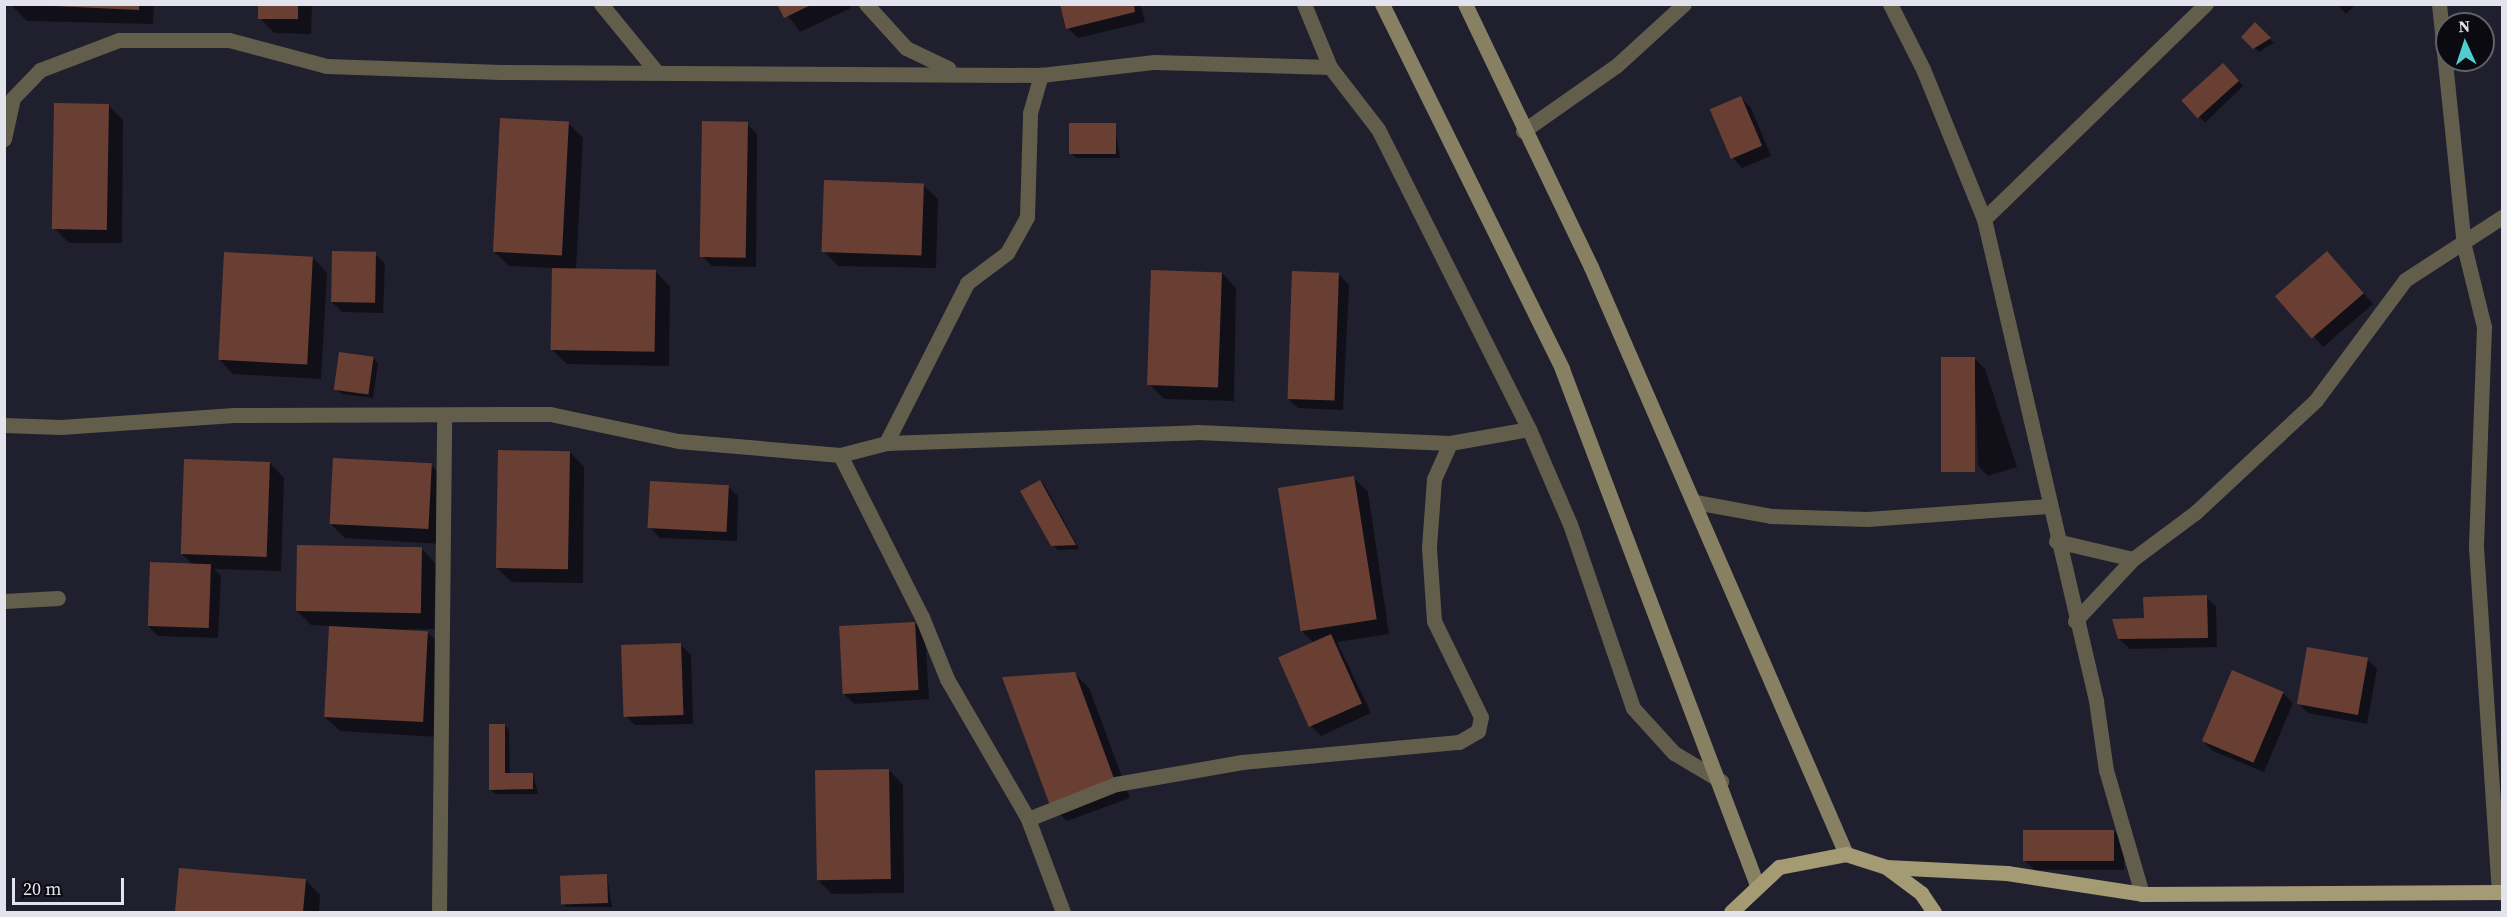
<!DOCTYPE html>
<html>
<head>
<meta charset="utf-8">
<style>
  body { margin:0 }
  #map { position:relative; width:2507px; height:917px; overflow:hidden; background:#201f2e; font-family:"Source Serif 4",serif }
  div>[style] { position:absolute }
  .shadow>* { inset:0; background:#0007; transform-origin:0 0 }
  .building>* { inset:0; background:#6a3f33; transform-origin:0 0 }
  .street>* { height:15px; margin:-7.5px; padding:0 7.5px; transform-origin:7.5px; border-radius:7.5px; background:#635e4b }
  .secondary>* { height:15px; margin:-7.5px; padding:0 7.5px; transform-origin:7.5px; border-radius:7.5px; background:#888062 }
  .primary>* { height:15px; margin:-7.5px; padding:0 7.5px; transform-origin:7.5px; border-radius:7.5px; background:#a49a74 }
  span { translate:-50% -50%; white-space:nowrap; text-align:center; line-height:1.15; -webkit-text-stroke:6px #0a0a10; paint-order:stroke }
  .frame { position:absolute; inset:0; border:6px solid #e3e3ed; pointer-events:none }
  .north { position:absolute; left:2435px; top:12px; width:60px; height:60px; box-sizing:border-box; background:#0a0a10; border:2px solid #616168; border-radius:50%; rotate:357deg; font-size:16px; font-weight:700; line-height:24px; text-align:center; color:#e3e3ed }
  .north::after { content:''; display:block; margin:auto; width:21px; height:27px; background:#51ccd1; clip-path:polygon(50% 0,100% 100%,50% 72%,0 100%) }
  .scale { position:absolute; left:12px; top:878px; width:112px; height:27px; box-sizing:border-box; border:3px solid #e3e3ed; border-top:0; padding-left:8px; font-size:18px; line-height:21px; white-space:nowrap; color:#e3e3ed; -webkit-text-stroke:4px #0a0a10; paint-order:stroke }
</style>
</head>
<body>
<div id="map">
  <div class="shadow">
    <i style="clip-path:polygon(154px 4px,153px 24px,27px 21px,12px 6px)"></i>
    <i style="clip-path:polygon(260px 4px,312px 4px,311px 34px,274px 33px,260px 18px)"></i>
    <i style="clip-path:polygon(779px 4px,849px 4px,851px 8px,800px 32px)"></i>
    <i style="clip-path:polygon(1062px 4px,1140px 4px,1145px 22px,1078px 38px,1068px 28px)"></i>
    <i style="clip-path:polygon(2337px 4px,2356px 4px,2346px 14px)"></i>
    <i style="clip-path:polygon(2255px 24px,2274px 43px,2259px 52px,2243px 37px)"></i>
    <i style="left:2223px;top:65px;width:29px;height:53px;rotate:46deg"></i>
    <i style="clip-path:polygon(1741px 98px,1751px 108px,1771px 156px,1742px 168px,1732px 157px)"></i>
    <i style="clip-path:polygon(108px 105px,123px 120px,122px 243px,69px 243px,54px 228px)"></i>
    <i style="clip-path:polygon(568px 123px,583px 138px,576px 270px,656px 272px,670px 287px,669px 366px,567px 364px,552px 350px,554px 268px,509px 266px,494px 251px)"></i>
    <i style="clip-path:polygon(747px 124px,757px 134px,756px 267px,712px 266px,702px 256px)"></i>
    <i style="clip-path:polygon(1115px 125px,1120px 158px,1076px 158px,1071px 153px)"></i>
    <i style="clip-path:polygon(923px 185px,938px 199px,936px 268px,838px 266px,824px 251px)"></i>
    <i style="clip-path:polygon(375px 254px,385px 264px,383px 313px,342px 312px,332px 302px)"></i>
    <i style="clip-path:polygon(313px 258px,327px 273px,321px 379px,233px 374px,219px 359px)"></i>
    <i style="clip-path:polygon(2337px 263px,2373px 304px,2323px 347px,2278px 296px)"></i>
    <i style="clip-path:polygon(1222px 273px,1236px 288px,1234px 401px,1164px 399px,1150px 385px)"></i>
    <i style="clip-path:polygon(1339px 275px,1349px 285px,1343px 410px,1298px 408px,1287px 398px)"></i>
    <i style="clip-path:polygon(373px 358px,378px 363px,373px 398px,342px 394px,337px 390px)"></i>
    <i style="clip-path:polygon(1974px 358px,1985px 369px,2017px 467px,1988px 476px,1978px 466px)"></i>
    <i style="clip-path:polygon(570px 452px,584px 467px,583px 583px,512px 582px,497px 568px)"></i>
    <i style="clip-path:polygon(270px 463px,284px 478px,281px 571px,214px 569px,221px 576px,218px 638px,158px 636px,148px 626px,193px 565px,182px 554px)"></i>
    <i style="clip-path:polygon(431px 465px,446px 480px,442px 544px,345px 538px,330px 523px)"></i>
    <i style="clip-path:polygon(1353px 477px,1368px 492px,1389px 634px,1337px 642px,1371px 713px,1321px 736px,1311px 726px,1280px 658px,1314px 643px,1301px 630px)"></i>
    <i style="clip-path:polygon(1040px 481px,1045px 486px,1079px 549px,1058px 550px,1053px 545px)"></i>
    <i style="clip-path:polygon(728px 486px,738px 496px,737px 541px,660px 538px,650px 527px)"></i>
    <i style="clip-path:polygon(422px 549px,436px 564px,434px 629px,379px 630px,428px 633px,443px 647px,438px 737px,340px 731px,325px 717px,331px 626px,311px 625px,296px 610px)"></i>
    <i style="clip-path:polygon(2206px 597px,2216px 607px,2217px 647px,2130px 649px,2119px 639px)"></i>
    <i style="clip-path:polygon(915px 623px,925px 634px,929px 699px,854px 704px,844px 694px)"></i>
    <i style="clip-path:polygon(681px 645px,691px 655px,693px 724px,635px 725px,625px 715px)"></i>
    <i style="clip-path:polygon(2367px 659px,2377px 669px,2367px 724px,2308px 713px,2298px 703px)"></i>
    <i style="clip-path:polygon(1074px 673px,1089px 688px,1130px 798px,1067px 821px,1052px 807px)"></i>
    <i style="clip-path:polygon(2283px 693px,2293px 703px,2264px 772px,2213px 751px,2203px 741px)"></i>
    <i style="clip-path:polygon(505px 725px,509px 730px,510px 775px,533px 774px,538px 794px,495px 794px,490px 789px)"></i>
    <i style="clip-path:polygon(889px 770px,903px 785px,904px 893px,832px 894px,817px 879px)"></i>
    <i style="clip-path:polygon(2114px 831px,2124px 841px,2124px 870px,2035px 870px,2024px 860px)"></i>
    <i style="clip-path:polygon(181px 870px,306px 880px,320px 895px,319px 912px,177px 912px)"></i>
    <i style="clip-path:polygon(607px 876px,612px 907px,566px 907px,561px 903px)"></i>
  </div>
  <div class="building">
    <i style="clip-path:polygon(11px 4px,139px 4px,139px 10px)"></i>
    <i style="clip-path:polygon(777px 4px,813px 4px,784px 18px)"></i>
    <i style="clip-path:polygon(1060px 4px,1134px 4px,1135px 12px,1066px 29px)"></i>
    <i style="left:258px;top:5px;width:40px;height:14px"></i>
    <i style="clip-path:polygon(2255px 22px,2271px 38px,2253px 49px,2241px 37px)"></i>
    <i style="left:2223px;top:63px;width:24px;height:56px;rotate:48deg"></i>
    <i style="left:1741px;top:96px;width:54px;height:34px;rotate:67deg"></i>
    <i style="left:54px;top:103px;width:55px;height:126px;rotate:1deg"></i>
    <i style="left:500px;top:118px;width:69px;height:134px;rotate:3deg"></i>
    <i style="left:702px;top:121px;width:46px;height:136px;rotate:1deg"></i>
    <i style="left:1069px;top:123px;width:47px;height:31px"></i>
    <i style="left:824px;top:180px;width:100px;height:72px;rotate:2deg"></i>
    <i style="left:332px;top:251px;width:44px;height:51px;rotate:1deg"></i>
    <i style="left:2327px;top:251px;width:56px;height:69px;rotate:49deg"></i>
    <i style="left:224px;top:252px;width:89px;height:108px;rotate:3deg"></i>
    <i style="left:552px;top:268px;width:104px;height:82px;rotate:1deg"></i>
    <i style="left:1151px;top:270px;width:71px;height:115px;rotate:2deg"></i>
    <i style="left:1292px;top:271px;width:47px;height:128px;rotate:2deg"></i>
    <i style="left:339px;top:352px;width:35px;height:38px;rotate:8deg"></i>
    <i style="left:1941px;top:357px;width:34px;height:115px"></i>
    <i style="left:498px;top:450px;width:72px;height:118px;rotate:1deg"></i>
    <i style="left:333px;top:458px;width:99px;height:66px;rotate:3deg"></i>
    <i style="left:184px;top:459px;width:86px;height:95px;rotate:2deg"></i>
    <i style="left:1354px;top:476px;width:145px;height:77px;rotate:81deg"></i>
    <i style="clip-path:polygon(1040px 480px,1076px 545px,1051px 546px,1020px 491px)"></i>
    <i style="left:650px;top:481px;width:79px;height:47px;rotate:3deg"></i>
    <i style="left:297px;top:545px;width:125px;height:66px;rotate:1deg"></i>
    <i style="left:150px;top:562px;width:61px;height:64px;rotate:2deg"></i>
    <i style="clip-path:polygon(2207px 595px,2208px 638px,2118px 639px,2112px 619px,2144px 618px,2143px 597px)"></i>
    <i style="left:915px;top:622px;width:68px;height:76px;rotate:87deg"></i>
    <i style="left:329px;top:626px;width:99px;height:91px;rotate:3deg"></i>
    <i style="left:1331px;top:634px;width:76px;height:58px;rotate:66deg"></i>
    <i style="left:681px;top:643px;width:72px;height:60px;rotate:88deg"></i>
    <i style="left:2307px;top:647px;width:62px;height:58px;rotate:10deg"></i>
    <i style="left:2232px;top:670px;width:56px;height:77px;rotate:23deg"></i>
    <i style="clip-path:polygon(1075px 672px,1116px 784px,1051px 808px,1002px 677px)"></i>
    <i style="clip-path:polygon(489px 724px,505px 724px,505px 773px,533px 773px,533px 789px,489px 790px)"></i>
    <i style="left:889px;top:769px;width:110px;height:74px;rotate:89deg"></i>
    <i style="left:2023px;top:830px;width:91px;height:31px"></i>
    <i style="clip-path:polygon(179px 868px,306px 879px,303px 912px,175px 912px)"></i>
    <i style="left:607px;top:874px;width:29px;height:47px;rotate:88deg"></i>
  </div>
  <div class="street">
    <i style="left:601px;top:4px;width:85px;rotate:50.7deg"></i>
    <i style="left:866px;top:4px;width:59px;rotate:47.7deg"></i>
    <i style="left:906px;top:48px;width:47px;rotate:25.5deg"></i>
    <i style="left:1304px;top:4px;width:68px;rotate:67.6deg"></i>
    <i style="left:1330px;top:67px;width:78px;rotate:52.3deg"></i>
    <i style="left:1378px;top:129px;width:336px;rotate:63.3deg"></i>
    <i style="left:1529px;top:429px;width:103px;rotate:66.7deg"></i>
    <i style="left:1570px;top:524px;width:194px;rotate:71.1deg"></i>
    <i style="left:1633px;top:708px;width:61px;rotate:47.7deg"></i>
    <i style="left:1674px;top:753px;width:55px;rotate:30.8deg"></i>
    <i style="left:1890px;top:4px;width:73px;rotate:63.1deg"></i>
    <i style="left:1923px;top:69px;width:162px;rotate:67.9deg"></i>
    <i style="left:1984px;top:219px;width:495px;rotate:76.9deg"></i>
    <i style="left:2096px;top:701px;width:70px;rotate:81.8deg"></i>
    <i style="left:2106px;top:770px;width:129px;rotate:73.8deg"></i>
    <i style="left:2439px;top:4px;width:243px;rotate:84.1deg"></i>
    <i style="left:2464px;top:246px;width:83px;rotate:76.1deg"></i>
    <i style="left:2484px;top:327px;width:220px;rotate:92.1deg"></i>
    <i style="left:2476px;top:547px;width:346px;rotate:86.2deg"></i>
    <i style="left:1523px;top:131px;width:113px;rotate:-35deg"></i>
    <i style="left:1616px;top:66px;width:92px;rotate:-42.4deg"></i>
    <i style="left:4px;top:139px;width:42px;rotate:-77.6deg"></i>
    <i style="left:13px;top:98px;width:39px;rotate:-46deg"></i>
    <i style="left:40px;top:70px;width:85px;rotate:-20.8deg"></i>
    <i style="left:119px;top:40px;width:110px"></i>
    <i style="left:229px;top:40px;width:101px;rotate:14.9deg"></i>
    <i style="left:327px;top:66px;width:174px;rotate:2deg"></i>
    <i style="left:501px;top:72px;width:540px;rotate:0.32deg"></i>
    <i style="left:1041px;top:75px;width:114px;rotate:-6.6deg"></i>
    <i style="left:1154px;top:62px;width:176px;rotate:1.6deg"></i>
    <i style="left:1984px;top:219px;width:309px;rotate:-44.1deg"></i>
    <i style="left:4px;top:425px;width:57px;rotate:2deg"></i>
    <i style="left:61px;top:427px;width:173px;rotate:-4deg"></i>
    <i style="left:234px;top:415px;width:316px;rotate:-0.2deg"></i>
    <i style="left:550px;top:414px;width:131px;rotate:11.9deg"></i>
    <i style="left:678px;top:441px;width:163px;rotate:4.9deg"></i>
    <i style="left:840px;top:455px;width:48px;rotate:-14.6deg"></i>
    <i style="left:886px;top:443px;width:311px;rotate:-2deg"></i>
    <i style="left:1197px;top:432px;width:253px;rotate:2.5deg"></i>
    <i style="left:1450px;top:443px;width:80px;rotate:-10deg"></i>
    <i style="left:886px;top:443px;width:179px;rotate:-63.1deg"></i>
    <i style="left:967px;top:283px;width:50px;rotate:-36.9deg"></i>
    <i style="left:1007px;top:253px;width:41px;rotate:-60.9deg"></i>
    <i style="left:1027px;top:217px;width:104px;rotate:-88.3deg"></i>
    <i style="left:1030px;top:113px;width:40px;rotate:-74deg"></i>
    <i style="left:840px;top:455px;width:182px;rotate:63.2deg"></i>
    <i style="left:922px;top:617px;width:67px;rotate:68deg"></i>
    <i style="left:947px;top:679px;width:162px;rotate:59.9deg"></i>
    <i style="left:1028px;top:819px;width:99px;rotate:69.4deg"></i>
    <i style="left:1695px;top:502px;width:77px;rotate:10.4deg"></i>
    <i style="left:1771px;top:516px;width:96px;rotate:1.8deg"></i>
    <i style="left:1867px;top:519px;width:181px;rotate:-4.1deg"></i>
    <i style="left:2056px;top:541px;width:79px;rotate:13.2deg"></i>
    <i style="left:2133px;top:559px;width:79px;rotate:-36.7deg"></i>
    <i style="left:2196px;top:512px;width:164px;rotate:-43deg"></i>
    <i style="left:2316px;top:400px;width:149px;rotate:-53.4deg"></i>
    <i style="left:2405px;top:280px;width:116px;rotate:-33deg"></i>
    <i style="left:4px;top:601px;width:54px;rotate:-3.2deg"></i>
    <i style="left:2075px;top:621px;width:85px;rotate:-46.9deg"></i>
    <i style="left:1028px;top:819px;width:95px;rotate:-21.7deg"></i>
    <i style="left:1116px;top:784px;width:128px;rotate:-9.9deg"></i>
    <i style="left:1242px;top:762px;width:218px;rotate:-5.3deg"></i>
    <i style="left:1459px;top:742px;width:22px;rotate:-30deg"></i>
    <i style="left:1478px;top:731px;width:14px;rotate:-78deg"></i>
    <i style="left:1481px;top:717px;width:107px;rotate:-116.1deg"></i>
    <i style="left:1434px;top:621px;width:74px;rotate:-93.9deg"></i>
    <i style="left:1429px;top:547px;width:68px;rotate:-85.8deg"></i>
    <i style="left:1434px;top:479px;width:39px;rotate:-66deg"></i>
    <i style="left:439px;top:912px;width:495px;rotate:-89.4deg"></i>
  </div>
  <div class="secondary">
    <i style="left:1382px;top:4px;width:407px;rotate:63.7deg"></i>
    <i style="left:1562px;top:369px;width:552px;rotate:69.3deg"></i>
    <i style="left:1465px;top:4px;width:292px;rotate:64.4deg"></i>
    <i style="left:1591px;top:267px;width:640px;rotate:66.52deg"></i>
  </div>
  <div class="primary">
    <i style="left:1886px;top:867px;width:121px;rotate:2.8deg"></i>
    <i style="left:2007px;top:873px;width:137px;rotate:8.8deg"></i>
    <i style="left:2142px;top:894px;width:360px;rotate:-0.3deg"></i>
    <i style="left:1731px;top:912px;width:66px;rotate:-43.2deg"></i>
    <i style="left:1779px;top:867px;width:68px;rotate:-11deg"></i>
    <i style="left:1846px;top:854px;width:42px;rotate:18deg"></i>
    <i style="left:1886px;top:867px;width:44px;rotate:36.6deg"></i>
    <i style="left:1921px;top:893px;width:23px;rotate:56deg"></i>
  </div>
  <div class="frame"></div>
  <div class="north">N</div>
  <div class="scale">20 m</div>
</div>
</body>
</html>
